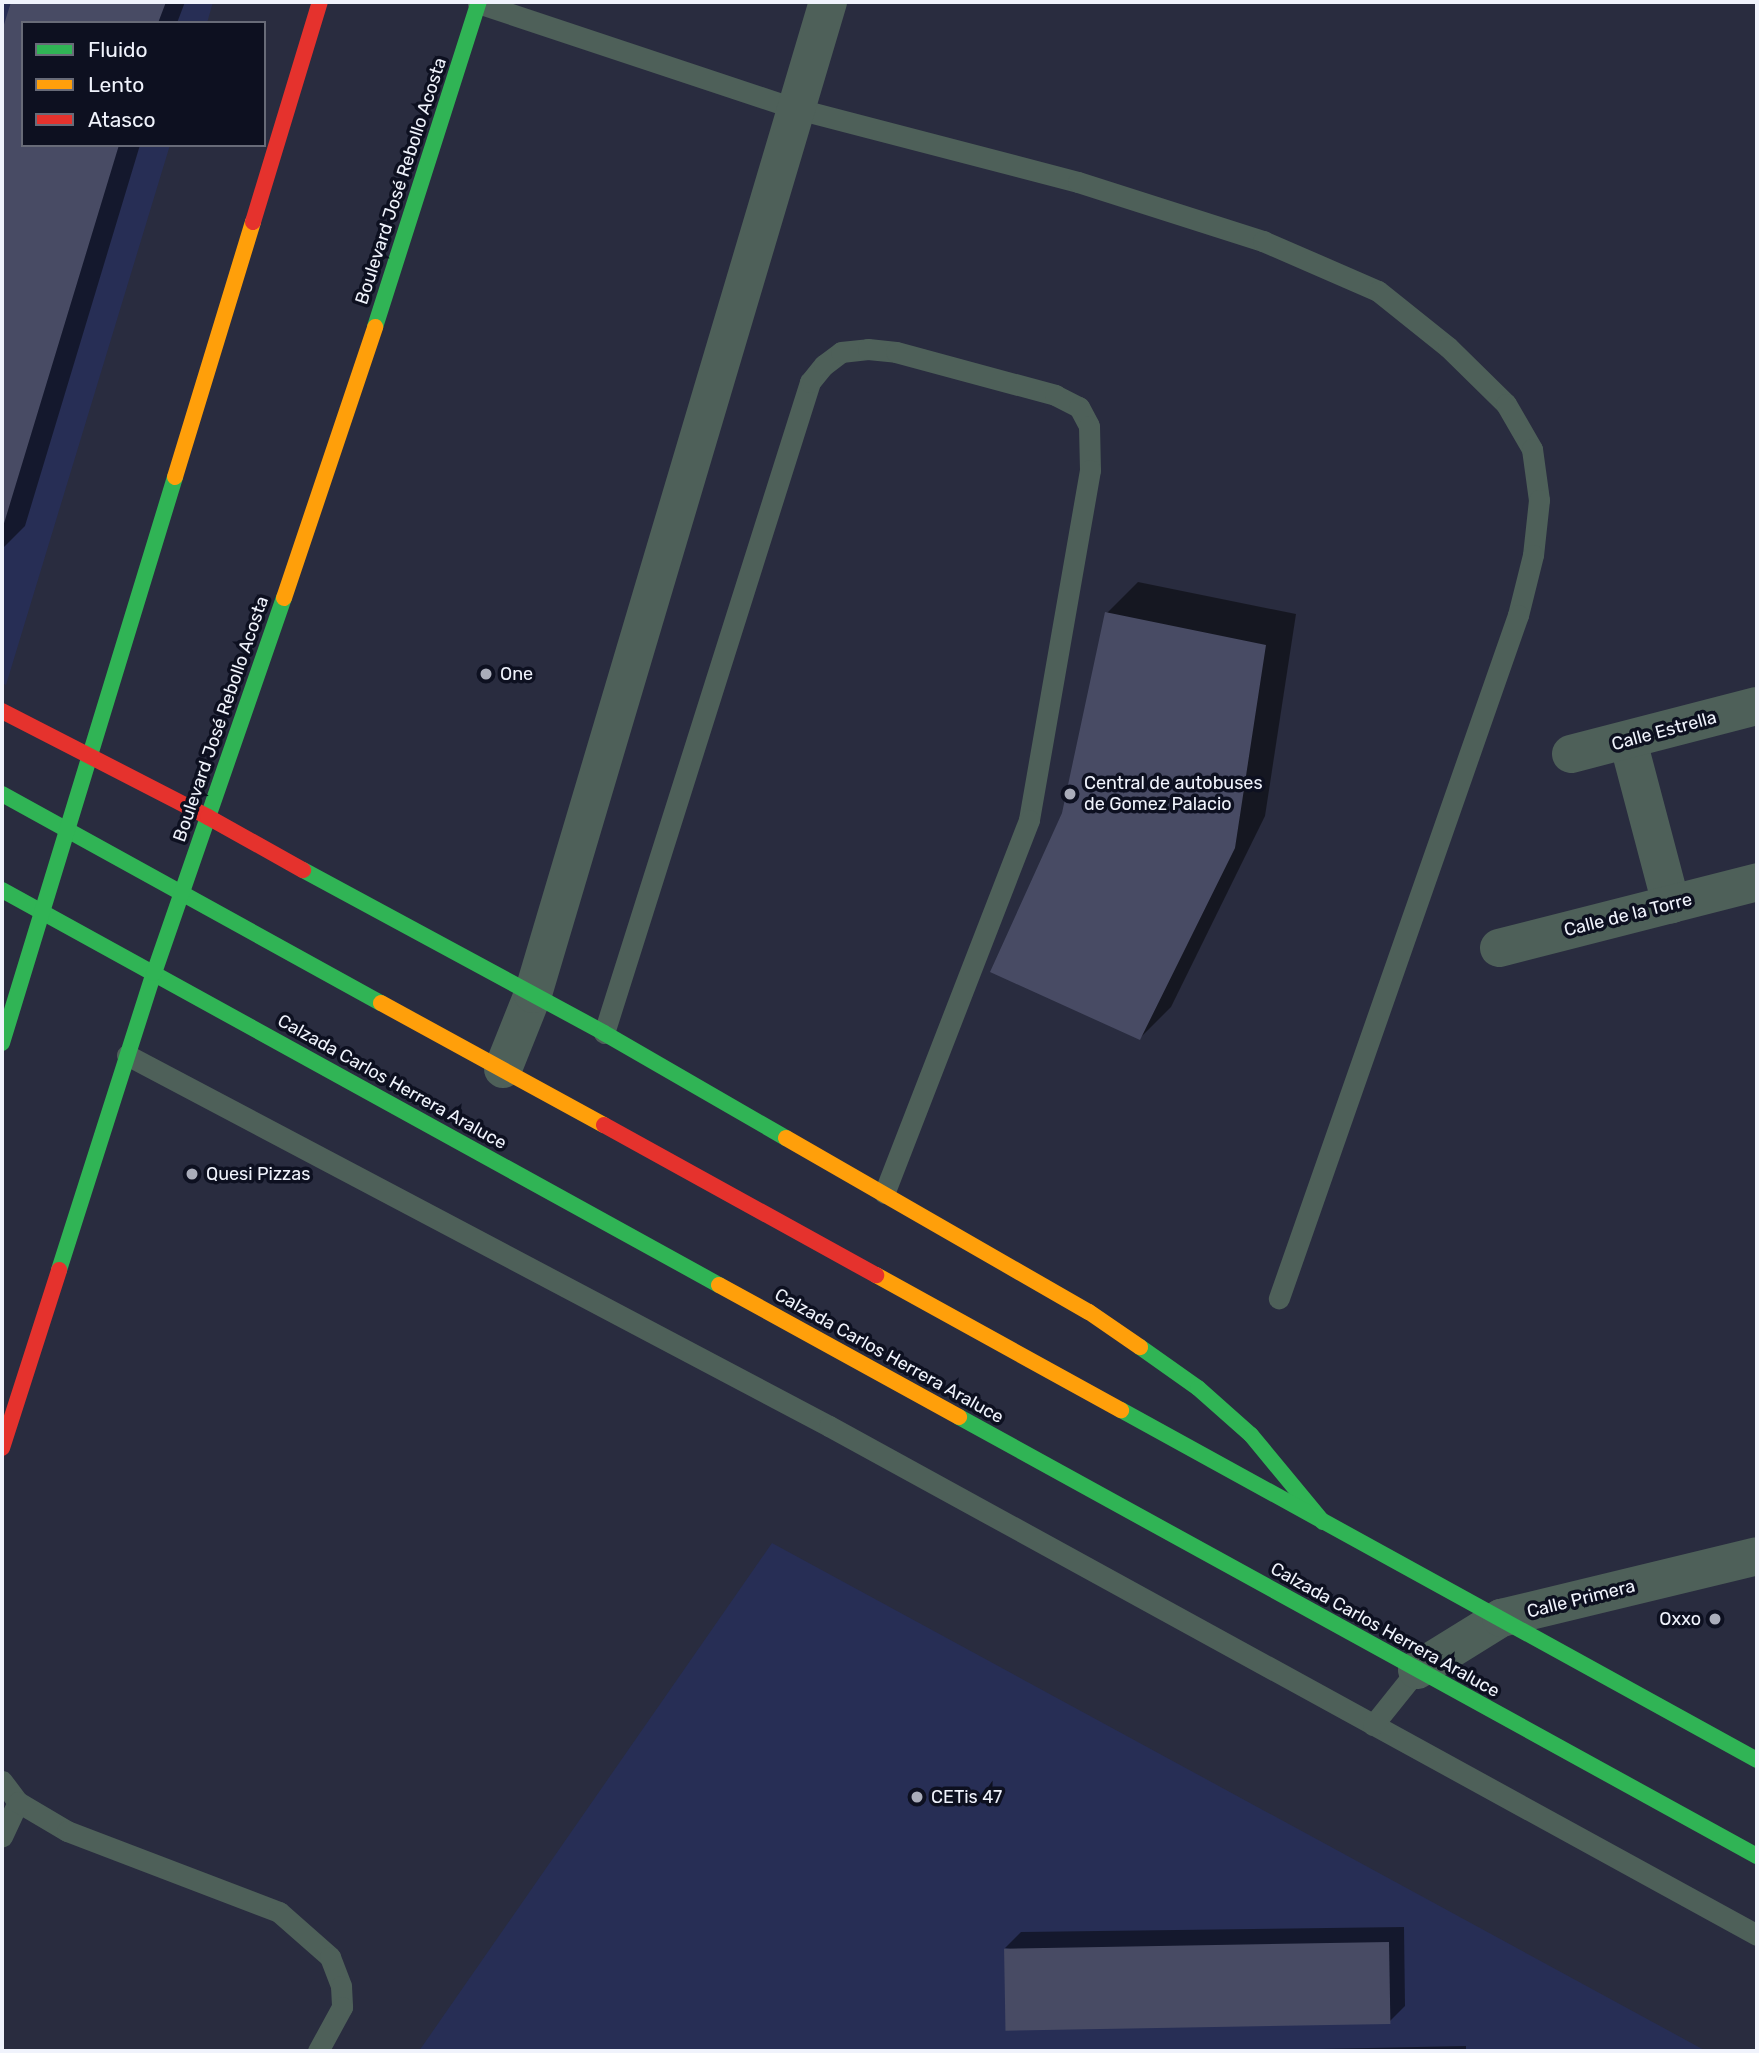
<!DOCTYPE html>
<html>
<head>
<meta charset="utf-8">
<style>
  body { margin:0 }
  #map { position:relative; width:1759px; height:2053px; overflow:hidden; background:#292c3f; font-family:Rubik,sans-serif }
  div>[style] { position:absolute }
  .built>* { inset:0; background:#272e55 }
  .shadow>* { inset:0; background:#0007 }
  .building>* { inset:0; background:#484b64; transform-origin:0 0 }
  .lane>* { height:21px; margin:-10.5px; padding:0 10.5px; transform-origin:10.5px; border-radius:10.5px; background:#4e6059 }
  .street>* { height:38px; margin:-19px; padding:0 19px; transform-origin:19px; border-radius:19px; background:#4e6059 }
  .fast>* { height:16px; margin:-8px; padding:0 8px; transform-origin:8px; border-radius:8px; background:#30b455 }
  .slow>* { height:16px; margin:-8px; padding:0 8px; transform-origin:8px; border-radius:8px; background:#ff9f0a }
  .jam>* { height:16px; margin:-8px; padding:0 8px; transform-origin:8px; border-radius:8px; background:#e5322d }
  .dots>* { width:19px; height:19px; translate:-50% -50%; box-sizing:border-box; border:4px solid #0d1020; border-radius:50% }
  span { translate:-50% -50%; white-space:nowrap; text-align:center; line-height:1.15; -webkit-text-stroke:7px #0d1020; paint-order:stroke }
  .street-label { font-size:18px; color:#f0f3fc }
  .poi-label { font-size:18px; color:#f0f3fc }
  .left { translate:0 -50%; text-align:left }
  .right { translate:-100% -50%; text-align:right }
  .frame { position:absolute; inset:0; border:4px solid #f0f3fc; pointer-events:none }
  .legend { position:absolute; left:21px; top:21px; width:245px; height:126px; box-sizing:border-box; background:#0d1020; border:2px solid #686b78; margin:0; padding:9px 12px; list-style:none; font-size:21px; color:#f0f3fc }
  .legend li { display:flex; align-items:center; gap:14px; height:35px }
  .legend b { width:35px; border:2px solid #686b78 }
</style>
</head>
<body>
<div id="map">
  <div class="built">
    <i style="clip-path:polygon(2px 2px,213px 2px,207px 23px,23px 23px,23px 145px,170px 145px,6px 685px,2px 683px)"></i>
    <i style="clip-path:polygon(772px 1543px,1706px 2051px,419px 2051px)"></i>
  </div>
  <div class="shadow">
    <i style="clip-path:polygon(12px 2px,185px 2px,177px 23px,23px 23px,23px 145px,140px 145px,25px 526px,2px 549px,2px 37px)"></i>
    <i style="clip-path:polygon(1138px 582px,1296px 614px,1265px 816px,1171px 1007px,1140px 1038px,1064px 814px,1107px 613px)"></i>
    <i style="clip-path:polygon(1404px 1927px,1405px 2006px,1389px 2022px,1005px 1948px,1021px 1932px)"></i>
    <i style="clip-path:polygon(1466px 2046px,1466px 2051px,1226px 2051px)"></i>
  </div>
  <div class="building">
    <i style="clip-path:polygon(11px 2px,166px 2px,158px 23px,23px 23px,23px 145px,119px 145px,2px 530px,2px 31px)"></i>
    <i style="clip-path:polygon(1105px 612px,1266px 645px,1235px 848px,1140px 1040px,990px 972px,1062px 813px)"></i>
    <i style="left:1389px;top:1942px;width:82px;height:385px;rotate:89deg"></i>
  </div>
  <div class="lane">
    <i style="left:478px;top:3px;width:333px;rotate:18.4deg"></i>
    <i style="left:794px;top:108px;width:293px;rotate:14.6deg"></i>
    <i style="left:1078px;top:182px;width:194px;rotate:17.7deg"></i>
    <i style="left:1263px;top:241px;width:125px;rotate:23.5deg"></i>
    <i style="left:1378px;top:291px;width:90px;rotate:38.7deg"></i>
    <i style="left:1448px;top:347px;width:81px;rotate:44.5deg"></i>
    <i style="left:1506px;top:404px;width:52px;rotate:60deg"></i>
    <i style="left:1532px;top:449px;width:51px;rotate:82.2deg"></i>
    <i style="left:1539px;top:500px;width:55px;rotate:96.2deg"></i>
    <i style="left:1533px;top:555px;width:62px;rotate:104deg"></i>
    <i style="left:1518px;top:615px;width:724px;rotate:109.29deg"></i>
    <i style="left:604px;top:1033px;width:683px;rotate:-72.44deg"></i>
    <i style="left:810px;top:382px;width:22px;rotate:-51deg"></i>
    <i style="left:824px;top:365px;width:21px;rotate:-37deg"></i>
    <i style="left:841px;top:352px;width:27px;rotate:-6deg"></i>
    <i style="left:868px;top:349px;width:28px;rotate:6deg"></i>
    <i style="left:896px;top:352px;width:165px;rotate:15.1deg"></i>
    <i style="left:1055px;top:395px;width:27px;rotate:27deg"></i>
    <i style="left:1079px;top:407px;width:21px;rotate:62deg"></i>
    <i style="left:1089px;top:426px;width:44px;rotate:88.7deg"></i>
    <i style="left:1090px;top:470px;width:355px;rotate:99.9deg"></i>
    <i style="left:1029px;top:820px;width:400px;rotate:111.2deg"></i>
    <i style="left:127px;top:1055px;width:794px;rotate:27.86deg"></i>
    <i style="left:829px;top:1426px;width:1058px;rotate:28.74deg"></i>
    <i style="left:1373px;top:1725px;width:70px;rotate:-51.3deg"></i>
    <i style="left:2px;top:1781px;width:26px;rotate:53deg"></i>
    <i style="left:18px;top:1802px;width:38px;rotate:115deg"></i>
    <i style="left:18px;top:1802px;width:57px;rotate:30.6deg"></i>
    <i style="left:67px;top:1831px;width:227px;rotate:20.9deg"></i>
    <i style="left:279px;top:1912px;width:68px;rotate:41.4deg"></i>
    <i style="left:330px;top:1957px;width:31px;rotate:69deg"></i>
    <i style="left:341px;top:1986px;width:21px;rotate:87deg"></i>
    <i style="left:342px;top:2007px;width:50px;rotate:118.6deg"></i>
  </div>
  <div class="street">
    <i style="left:1628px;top:741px;width:169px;rotate:75.2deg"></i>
    <i style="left:1571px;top:754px;width:192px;rotate:-14.5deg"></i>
    <i style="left:1499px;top:948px;width:266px;rotate:-14.3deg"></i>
    <i style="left:503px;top:1069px;width:81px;rotate:-68.2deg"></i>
    <i style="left:533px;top:994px;width:1035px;rotate:-73.44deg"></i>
    <i style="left:1417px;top:1670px;width:99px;rotate:-31.8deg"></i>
    <i style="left:1501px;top:1618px;width:263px;rotate:-13.6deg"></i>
  </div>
  <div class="fast">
    <i style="left:375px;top:327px;width:341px;rotate:-72.3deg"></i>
    <i style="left:2px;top:794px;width:433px;rotate:28.9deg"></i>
    <i style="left:303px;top:870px;width:342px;rotate:28.4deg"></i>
    <i style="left:604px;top:1033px;width:210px;rotate:30deg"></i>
    <i style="left:2px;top:890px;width:819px;rotate:28.85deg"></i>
    <i style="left:2px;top:1043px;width:592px;rotate:-73deg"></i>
    <i style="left:59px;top:1270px;width:312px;rotate:-72.3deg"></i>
    <i style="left:154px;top:973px;width:397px;rotate:-70.9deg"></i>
    <i style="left:1140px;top:1347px;width:71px;rotate:35.3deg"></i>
    <i style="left:1198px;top:1388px;width:71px;rotate:41.6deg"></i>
    <i style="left:1251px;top:1435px;width:113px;rotate:50.4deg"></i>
    <i style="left:1121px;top:1410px;width:726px;rotate:28.82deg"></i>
    <i style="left:959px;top:1417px;width:911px;rotate:28.82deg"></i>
  </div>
  <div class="slow">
    <i style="left:175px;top:477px;width:267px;rotate:-73deg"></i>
    <i style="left:284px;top:598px;width:286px;rotate:-71.4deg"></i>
    <i style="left:381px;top:1003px;width:254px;rotate:28.7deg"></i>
    <i style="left:786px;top:1138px;width:349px;rotate:29.9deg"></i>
    <i style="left:1089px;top:1312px;width:62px;rotate:34.5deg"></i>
    <i style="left:876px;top:1275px;width:280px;rotate:28.9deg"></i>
    <i style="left:719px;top:1285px;width:274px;rotate:28.8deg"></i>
  </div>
  <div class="jam">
    <i style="left:253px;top:222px;width:230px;rotate:-73.1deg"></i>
    <i style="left:2px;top:711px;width:232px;rotate:27.2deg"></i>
    <i style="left:208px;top:817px;width:109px;rotate:29.2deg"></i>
    <i style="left:604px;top:1125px;width:311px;rotate:28.9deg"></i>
    <i style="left:2px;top:1448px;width:187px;rotate:-72.2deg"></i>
  </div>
  <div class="dots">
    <i style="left:486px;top:674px;background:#aaadba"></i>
    <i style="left:1070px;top:794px;background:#aaadba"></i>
    <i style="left:192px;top:1174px;background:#aaadba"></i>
    <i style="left:1715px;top:1619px;background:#aaadba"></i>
    <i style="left:917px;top:1797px;background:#aaadba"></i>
  </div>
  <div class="street-label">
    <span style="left:401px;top:181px;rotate:-72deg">Boulevard José Rebollo Acosta</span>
    <span style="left:221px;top:719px;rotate:-71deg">Boulevard José Rebollo Acosta</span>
    <span style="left:1664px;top:731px;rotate:-15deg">Calle Estrella</span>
    <span style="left:1628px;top:915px;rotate:-14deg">Calle de la Torre</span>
    <span style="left:392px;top:1082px;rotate:29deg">Calzada Carlos Herrera Araluce</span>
    <span style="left:889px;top:1356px;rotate:29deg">Calzada Carlos Herrera Araluce</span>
    <span style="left:1581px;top:1599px;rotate:-14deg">Calle Primera</span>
    <span style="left:1385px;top:1630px;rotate:29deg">Calzada Carlos Herrera Araluce</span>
  </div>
  <div class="poi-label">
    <span class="left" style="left:500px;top:674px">One</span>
    <span class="left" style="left:1084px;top:794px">Central de autobuses<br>de Gomez Palacio</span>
    <span class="left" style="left:206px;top:1174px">Quesi Pizzas</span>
    <span class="right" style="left:1701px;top:1619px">Oxxo</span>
    <span class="left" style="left:931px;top:1797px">CETis 47</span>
  </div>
  <div class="frame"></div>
  <ul class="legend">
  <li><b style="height:9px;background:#30b455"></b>Fluido</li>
  <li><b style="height:9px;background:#ff9f0a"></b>Lento</li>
  <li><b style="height:9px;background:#e5322d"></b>Atasco</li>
  </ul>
</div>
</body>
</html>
